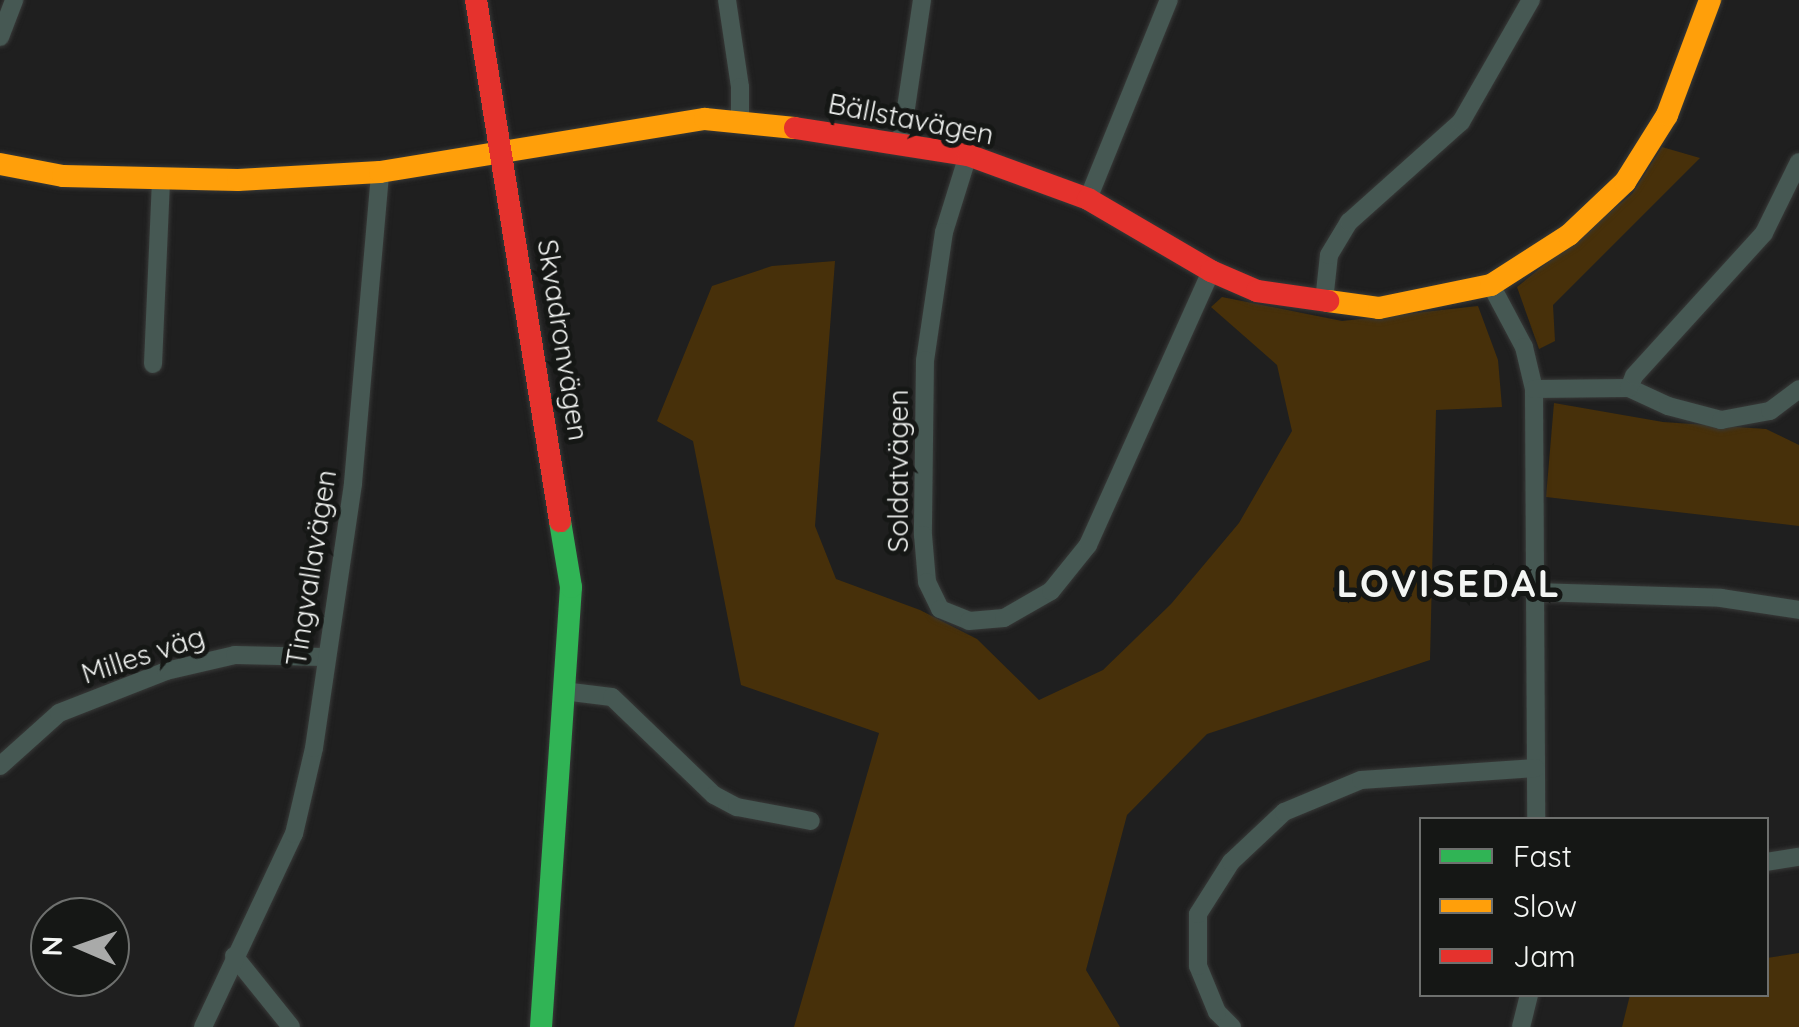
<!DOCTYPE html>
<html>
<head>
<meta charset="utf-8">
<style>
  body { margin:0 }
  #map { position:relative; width:1799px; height:1027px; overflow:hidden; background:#1f1f1f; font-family:Quicksand,sans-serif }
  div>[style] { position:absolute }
  .green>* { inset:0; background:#47300a }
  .roads { filter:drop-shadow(0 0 2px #383938) drop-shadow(0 0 2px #383938) }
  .street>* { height:18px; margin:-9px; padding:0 9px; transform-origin:9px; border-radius:9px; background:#465853 }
  .fast>* { height:22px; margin:-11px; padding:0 11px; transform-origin:11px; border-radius:11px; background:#30b455 }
  .slow>* { height:22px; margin:-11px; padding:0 11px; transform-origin:11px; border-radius:11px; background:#ff9f0a }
  .jam>* { height:22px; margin:-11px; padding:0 11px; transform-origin:11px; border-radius:11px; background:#e5322d }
  span { translate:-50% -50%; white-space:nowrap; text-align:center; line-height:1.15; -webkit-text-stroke:10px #151715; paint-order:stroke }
  .street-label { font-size:28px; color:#f3f5f3 }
  .district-label { font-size:38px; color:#f3f5f3; font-weight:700; letter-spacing:2.5px }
  .legend { position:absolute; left:1419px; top:817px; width:350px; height:180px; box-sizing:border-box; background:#151715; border:2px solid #6e706e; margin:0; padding:12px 18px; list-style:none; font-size:30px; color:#f3f5f3 }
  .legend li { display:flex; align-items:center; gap:20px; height:50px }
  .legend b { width:50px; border:2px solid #6e706e }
  .north { position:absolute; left:30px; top:897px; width:100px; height:100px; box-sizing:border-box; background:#151715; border:2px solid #6e706e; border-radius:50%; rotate:272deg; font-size:28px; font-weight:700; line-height:40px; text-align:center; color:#f3f5f3 }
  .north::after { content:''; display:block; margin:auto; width:35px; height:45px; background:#a9aaa9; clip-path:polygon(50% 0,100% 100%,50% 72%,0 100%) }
</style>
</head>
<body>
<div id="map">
  <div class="green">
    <i style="clip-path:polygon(1662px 147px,1700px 158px,1553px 305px,1555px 341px,1539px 349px,1517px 287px,1632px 194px)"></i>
    <i style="clip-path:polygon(835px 261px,815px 526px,836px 579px,920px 610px,977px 639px,1039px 700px,1103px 670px,1171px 604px,1239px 523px,1292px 431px,1277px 365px,1211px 307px,1222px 297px,1342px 321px,1478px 306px,1498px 360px,1502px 407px,1436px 410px,1430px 660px,1207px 734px,1127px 815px,1086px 970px,1120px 1027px,794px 1027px,879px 733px,741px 685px,693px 441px,657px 421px,712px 286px,772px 266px)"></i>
    <i style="clip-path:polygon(1554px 403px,1663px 422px,1766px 429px,1799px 445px,1799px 526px,1546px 497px)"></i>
    <i style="clip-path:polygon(1799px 953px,1799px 1027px,1622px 1027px,1630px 995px,1766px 994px,1767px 958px)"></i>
  </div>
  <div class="roads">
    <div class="street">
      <i style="left:727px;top:0;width:88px;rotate:81.5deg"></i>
      <i style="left:740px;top:87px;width:33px;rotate:90deg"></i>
      <i style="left:0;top:37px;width:40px;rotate:-69deg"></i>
      <i style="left:901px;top:142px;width:144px;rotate:-81.6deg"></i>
      <i style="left:968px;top:155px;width:81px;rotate:107.3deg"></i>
      <i style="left:944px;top:232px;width:129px;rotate:98.4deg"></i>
      <i style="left:925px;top:360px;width:175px;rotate:90.7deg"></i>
      <i style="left:923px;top:535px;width:47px;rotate:85.1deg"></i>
      <i style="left:927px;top:582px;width:30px;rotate:64deg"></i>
      <i style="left:940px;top:609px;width:31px;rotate:22deg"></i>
      <i style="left:969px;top:621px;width:35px;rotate:-5deg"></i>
      <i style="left:1004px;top:618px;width:54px;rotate:-29.9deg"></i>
      <i style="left:1051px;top:591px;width:59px;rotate:-51.2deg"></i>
      <i style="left:1088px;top:545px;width:300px;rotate:-65.8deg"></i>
      <i style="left:1088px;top:199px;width:215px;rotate:-67.9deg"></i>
      <i style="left:1491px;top:285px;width:70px;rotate:62deg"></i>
      <i style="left:1524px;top:347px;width:43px;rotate:76.6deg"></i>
      <i style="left:1534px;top:389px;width:431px;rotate:89.7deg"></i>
      <i style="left:1324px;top:301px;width:46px;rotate:-83.8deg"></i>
      <i style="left:1329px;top:255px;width:39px;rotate:-59deg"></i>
      <i style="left:1349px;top:222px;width:150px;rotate:-41.8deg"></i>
      <i style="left:1461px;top:122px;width:141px;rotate:-60.2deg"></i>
      <i style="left:153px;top:364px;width:185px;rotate:-87.5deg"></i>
      <i style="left:1629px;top:388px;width:43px;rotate:24.8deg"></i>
      <i style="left:1668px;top:406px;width:55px;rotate:14.8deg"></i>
      <i style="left:1721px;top:420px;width:50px;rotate:-10.4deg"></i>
      <i style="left:1770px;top:411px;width:36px;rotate:-37deg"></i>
      <i style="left:1534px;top:389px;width:95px;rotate:-0.6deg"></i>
      <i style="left:1629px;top:388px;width:13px;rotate:-67deg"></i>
      <i style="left:1634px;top:376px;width:193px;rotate:-47.7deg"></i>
      <i style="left:1764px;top:233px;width:79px;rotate:-63.8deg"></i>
      <i style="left:1535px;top:592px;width:186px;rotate:1.8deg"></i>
      <i style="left:1721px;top:598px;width:79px;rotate:8.7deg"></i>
      <i style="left:563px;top:691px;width:49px;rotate:7deg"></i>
      <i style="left:612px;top:697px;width:141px;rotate:43.9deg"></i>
      <i style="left:714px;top:795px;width:26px;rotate:28deg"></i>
      <i style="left:737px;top:807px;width:75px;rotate:10.7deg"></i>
      <i style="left:0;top:766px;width:79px;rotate:-41.9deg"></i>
      <i style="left:59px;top:713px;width:115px;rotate:-21.4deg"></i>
      <i style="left:166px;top:671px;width:71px;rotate:-13.1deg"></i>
      <i style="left:235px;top:655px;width:89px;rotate:1.3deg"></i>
      <i style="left:1766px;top:862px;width:33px;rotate:-9deg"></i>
      <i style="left:234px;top:956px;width:91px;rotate:51.2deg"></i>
      <i style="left:203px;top:1027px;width:213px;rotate:-64.8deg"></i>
      <i style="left:294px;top:834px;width:88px;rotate:-76.9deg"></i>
      <i style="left:314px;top:748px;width:268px;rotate:-81.6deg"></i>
      <i style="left:353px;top:483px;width:312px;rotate:-85deg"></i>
      <i style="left:1232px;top:1027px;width:21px;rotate:-135deg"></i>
      <i style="left:1217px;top:1012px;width:50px;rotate:-112.4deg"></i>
      <i style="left:1198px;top:966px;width:52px;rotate:-90deg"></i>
      <i style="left:1198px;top:914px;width:62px;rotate:-57.6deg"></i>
      <i style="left:1231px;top:862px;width:73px;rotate:-43.3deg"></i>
      <i style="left:1284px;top:812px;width:83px;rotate:-22.6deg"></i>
      <i style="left:1361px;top:780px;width:175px;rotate:-3.9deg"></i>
      <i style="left:1521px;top:1027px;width:34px;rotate:-76deg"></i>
    </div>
    <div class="fast">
      <i style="left:541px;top:1027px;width:441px;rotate:-86.1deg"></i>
      <i style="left:571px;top:587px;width:67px;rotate:-99.5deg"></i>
    </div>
    <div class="slow">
      <i style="left:0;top:164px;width:64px;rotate:10.8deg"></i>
      <i style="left:63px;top:176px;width:175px;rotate:1.3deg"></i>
      <i style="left:238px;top:180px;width:142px;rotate:-3.2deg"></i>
      <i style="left:380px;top:172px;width:329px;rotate:-9.3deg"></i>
      <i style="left:705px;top:119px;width:90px;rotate:5.7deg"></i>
      <i style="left:1328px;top:301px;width:51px;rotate:7.8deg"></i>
      <i style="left:1379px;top:308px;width:114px;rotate:-11.6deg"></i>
      <i style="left:1491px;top:285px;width:93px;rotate:-32.7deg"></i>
      <i style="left:1569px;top:235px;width:77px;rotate:-43.4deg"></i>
      <i style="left:1625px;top:182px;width:79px;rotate:-57.9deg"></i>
      <i style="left:1667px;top:115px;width:123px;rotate:-69.5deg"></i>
    </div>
    <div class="jam">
      <i style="left:476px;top:0;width:528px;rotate:80.84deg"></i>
      <i style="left:795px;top:128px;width:175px;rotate:8.9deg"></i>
      <i style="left:968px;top:155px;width:128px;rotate:20.1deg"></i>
      <i style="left:1088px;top:199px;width:143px;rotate:30.3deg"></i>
      <i style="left:1211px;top:271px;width:50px;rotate:23.5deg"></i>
      <i style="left:1257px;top:291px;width:72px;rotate:8deg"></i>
    </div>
  </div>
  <div class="street-label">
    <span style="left:911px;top:119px;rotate:11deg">Bällstavägen</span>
    <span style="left:563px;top:340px;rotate:81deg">Skvadronvägen</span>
    <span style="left:898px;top:471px;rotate:-90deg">Soldatvägen</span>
    <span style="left:311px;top:568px;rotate:-81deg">Tingvallavägen</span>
    <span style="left:143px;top:655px;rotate:-18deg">Milles väg</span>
  </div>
  <div class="district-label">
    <span style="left:1449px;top:584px">LOVISEDAL</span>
  </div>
  <ul class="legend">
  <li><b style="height:12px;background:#30b455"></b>Fast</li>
  <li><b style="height:12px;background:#ff9f0a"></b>Slow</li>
  <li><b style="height:12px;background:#e5322d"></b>Jam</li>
  </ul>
  <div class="north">N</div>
</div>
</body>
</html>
